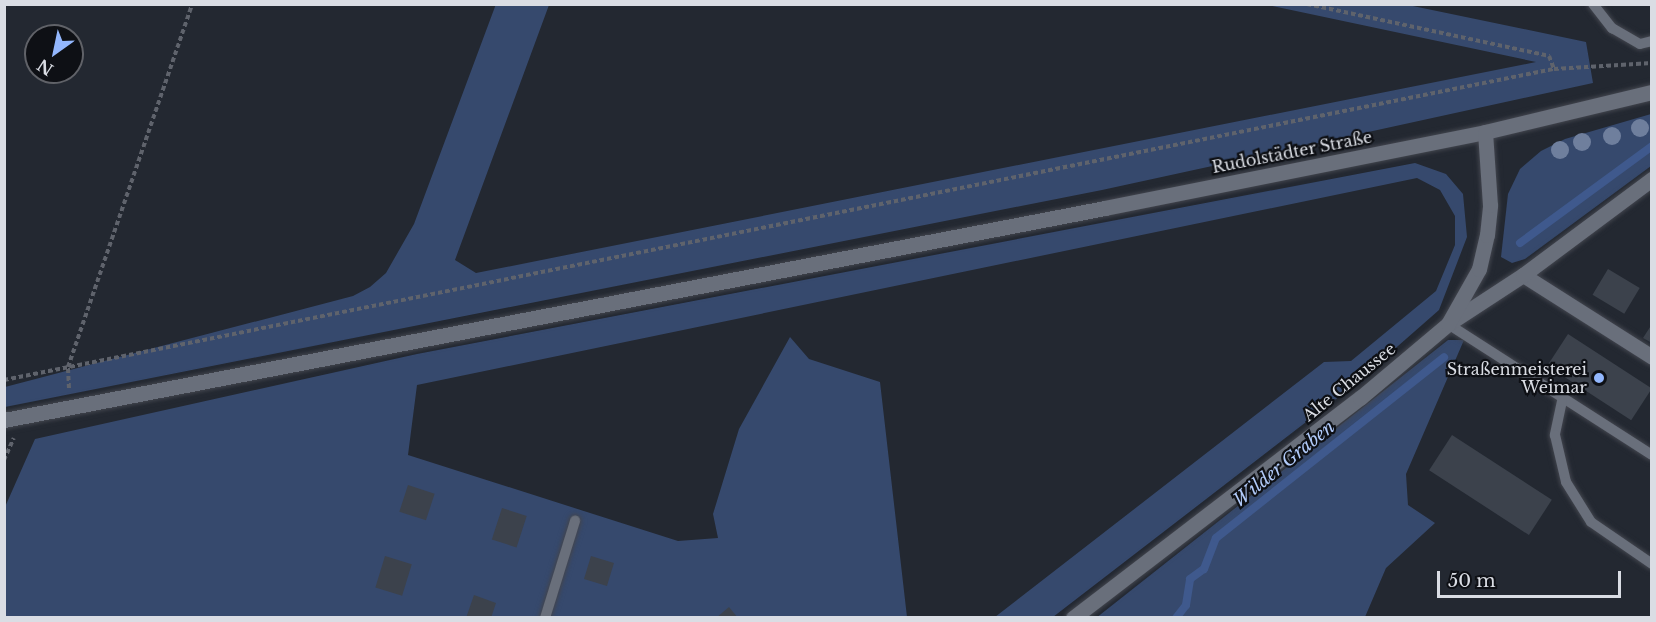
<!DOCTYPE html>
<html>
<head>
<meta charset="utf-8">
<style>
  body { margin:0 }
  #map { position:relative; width:1656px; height:622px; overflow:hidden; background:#232831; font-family:"Libre Baskerville",serif }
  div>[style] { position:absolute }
  .green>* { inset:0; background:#36496d }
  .stream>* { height:8px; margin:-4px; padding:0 4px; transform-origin:4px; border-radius:4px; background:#3f598d }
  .building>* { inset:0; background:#3c424c; transform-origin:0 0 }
  .path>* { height:4px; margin-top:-2px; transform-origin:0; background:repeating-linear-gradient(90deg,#5f636c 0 4.5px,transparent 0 7.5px) }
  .roads { filter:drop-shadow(0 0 2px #42454e) drop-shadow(0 0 2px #42454e) }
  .lane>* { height:10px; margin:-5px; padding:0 5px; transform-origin:5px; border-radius:5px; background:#696f7b }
  .street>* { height:15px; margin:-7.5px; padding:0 7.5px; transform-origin:7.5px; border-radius:7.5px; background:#696f7b }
  .secondary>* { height:15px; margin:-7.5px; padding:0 7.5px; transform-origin:7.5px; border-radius:7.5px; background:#696f7b }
  .trees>* { width:18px; height:18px; margin:-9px; border-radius:50%; background:#6f7f9d }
  .dots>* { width:16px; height:16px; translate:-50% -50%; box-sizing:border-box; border:3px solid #0e1015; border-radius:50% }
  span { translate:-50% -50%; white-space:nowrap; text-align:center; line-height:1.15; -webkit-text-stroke:4.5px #0e1015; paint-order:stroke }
  .street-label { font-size:16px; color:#dadde4 }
  .poi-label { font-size:16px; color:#dadde4 }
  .right { translate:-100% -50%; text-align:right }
  .water-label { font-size:18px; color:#b1caf9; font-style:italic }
  .frame { position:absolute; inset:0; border:6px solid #dadde4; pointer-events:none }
  .north { position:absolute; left:24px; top:24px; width:60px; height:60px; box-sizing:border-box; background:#0e1015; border:2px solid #606268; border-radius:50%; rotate:213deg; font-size:16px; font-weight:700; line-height:24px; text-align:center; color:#dadde4 }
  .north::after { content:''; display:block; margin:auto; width:21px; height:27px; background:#93b7fd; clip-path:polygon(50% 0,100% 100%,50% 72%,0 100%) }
  .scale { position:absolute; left:1437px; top:571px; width:184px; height:27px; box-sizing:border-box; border:3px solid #dadde4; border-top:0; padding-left:8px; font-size:18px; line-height:21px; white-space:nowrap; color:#dadde4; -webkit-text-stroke:4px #0e1015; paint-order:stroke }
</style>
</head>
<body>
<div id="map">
  <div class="green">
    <i style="clip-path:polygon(496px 4px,549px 5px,455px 260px,476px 273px,1536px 62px,1268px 5px,1408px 5px,1586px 42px,1593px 83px,1102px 190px,5px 407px,5px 387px,353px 296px,370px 287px,386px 273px,414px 224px)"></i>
    <i style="clip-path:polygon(1651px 114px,1651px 166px,1525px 259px,1512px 263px,1501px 257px,1508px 194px,1520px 169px,1541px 151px,1565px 139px)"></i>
    <i style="clip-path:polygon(1415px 163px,1446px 174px,1463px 194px,1467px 237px,1439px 310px,1349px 389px,1053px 617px,995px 617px,1324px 362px,1351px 361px,1436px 291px,1455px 245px,1455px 216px,1440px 190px,1417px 178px,417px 385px,408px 455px,678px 541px,718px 538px,713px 514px,739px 429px,790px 337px,809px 359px,880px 382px,907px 617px,5px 618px,5px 507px,35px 439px,417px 354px)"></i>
    <i style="clip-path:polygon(1448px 340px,1464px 340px,1406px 474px,1408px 505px,1435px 523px,1386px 568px,1365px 617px,1096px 618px)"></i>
  </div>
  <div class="stream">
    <i style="left:1520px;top:243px;width:164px;rotate:-36.3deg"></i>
    <i style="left:1176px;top:618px;width:16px;rotate:-52deg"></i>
    <i style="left:1186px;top:605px;width:26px;rotate:-81deg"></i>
    <i style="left:1190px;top:579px;width:17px;rotate:-36deg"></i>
    <i style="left:1204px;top:569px;width:33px;rotate:-69deg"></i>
    <i style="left:1216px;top:538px;width:291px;rotate:-38.4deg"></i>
  </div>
  <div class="building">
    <i style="left:1608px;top:269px;width:37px;height:30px;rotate:31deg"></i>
    <i style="clip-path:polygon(1652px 324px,1652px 343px,1643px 338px)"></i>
    <i style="left:1568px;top:334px;width:100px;height:38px;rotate:33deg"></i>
    <i style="left:1452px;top:435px;width:119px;height:42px;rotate:33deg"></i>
    <i style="left:408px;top:485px;width:28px;height:28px;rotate:18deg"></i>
    <i style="left:502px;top:508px;width:26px;height:33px;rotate:18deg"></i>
    <i style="left:385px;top:556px;width:28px;height:33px;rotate:17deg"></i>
    <i style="left:591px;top:556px;width:24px;height:24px;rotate:17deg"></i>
    <i style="clip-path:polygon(474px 595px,496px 603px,491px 618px,466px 618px)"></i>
    <i style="clip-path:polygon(729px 607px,738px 618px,716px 618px)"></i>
  </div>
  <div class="path">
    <i style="left:1307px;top:4px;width:248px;rotate:12.1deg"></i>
    <i style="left:1549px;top:56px;width:14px;rotate:69deg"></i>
    <i style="left:4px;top:380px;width:1581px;rotate:-11.35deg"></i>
    <i style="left:1554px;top:69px;width:98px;rotate:-3.5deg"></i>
    <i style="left:69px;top:388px;width:21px;rotate:-93deg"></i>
    <i style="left:68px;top:367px;width:384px;rotate:-71.1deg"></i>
    <i style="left:4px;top:460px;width:24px;rotate:-66deg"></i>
  </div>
  <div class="roads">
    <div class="lane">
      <i style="left:1593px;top:4px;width:31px;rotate:52deg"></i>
      <i style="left:1612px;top:28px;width:32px;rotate:30deg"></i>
      <i style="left:1640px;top:44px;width:12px;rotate:-14deg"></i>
      <i style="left:1448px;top:324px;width:242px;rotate:32.7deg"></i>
      <i style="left:1562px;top:401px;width:35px;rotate:102deg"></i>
      <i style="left:1555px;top:435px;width:48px;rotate:76.8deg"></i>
      <i style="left:1566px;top:482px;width:47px;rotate:58deg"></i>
      <i style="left:1591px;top:522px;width:74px;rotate:34.5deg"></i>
      <i style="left:545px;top:618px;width:102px;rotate:-72.8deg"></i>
    </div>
    <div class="street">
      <i style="left:1523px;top:275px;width:153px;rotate:32.4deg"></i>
      <i style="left:1448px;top:324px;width:90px;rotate:-33.2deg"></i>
      <i style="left:1523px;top:275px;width:161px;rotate:-36.7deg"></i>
    </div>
    <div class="secondary">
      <i style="left:4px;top:420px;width:1121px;rotate:-10.9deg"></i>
      <i style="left:1105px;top:208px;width:388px;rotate:-11.3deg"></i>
      <i style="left:1485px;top:132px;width:172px;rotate:-13.5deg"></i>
      <i style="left:1073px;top:618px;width:362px;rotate:-37.5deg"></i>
      <i style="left:1360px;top:398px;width:115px;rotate:-40.1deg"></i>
      <i style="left:1448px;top:324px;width:63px;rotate:-60.6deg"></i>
      <i style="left:1479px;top:269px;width:35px;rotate:-77deg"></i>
      <i style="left:1487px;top:235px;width:30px;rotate:-84deg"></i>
      <i style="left:1490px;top:205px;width:73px;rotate:-93.9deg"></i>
    </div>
  </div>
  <div class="trees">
    <i style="left:1640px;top:128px"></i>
    <i style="left:1612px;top:136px"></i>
    <i style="left:1582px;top:142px"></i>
    <i style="left:1560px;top:150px"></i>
  </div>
  <div class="dots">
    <i style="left:1599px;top:378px;background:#93b7fd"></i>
  </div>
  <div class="street-label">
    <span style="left:1292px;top:152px;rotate:-11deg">Rudolstädter Straße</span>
    <span style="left:1349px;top:382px;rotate:-39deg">Alte Chaussee</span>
  </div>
  <div class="poi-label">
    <span class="right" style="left:1587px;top:378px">Straßenmeisterei<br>Weimar</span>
  </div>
  <div class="water-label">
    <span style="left:1284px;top:464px;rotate:-39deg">Wilder Graben</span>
  </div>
  <div class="frame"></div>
  <div class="north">N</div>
  <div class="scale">50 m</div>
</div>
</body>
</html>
